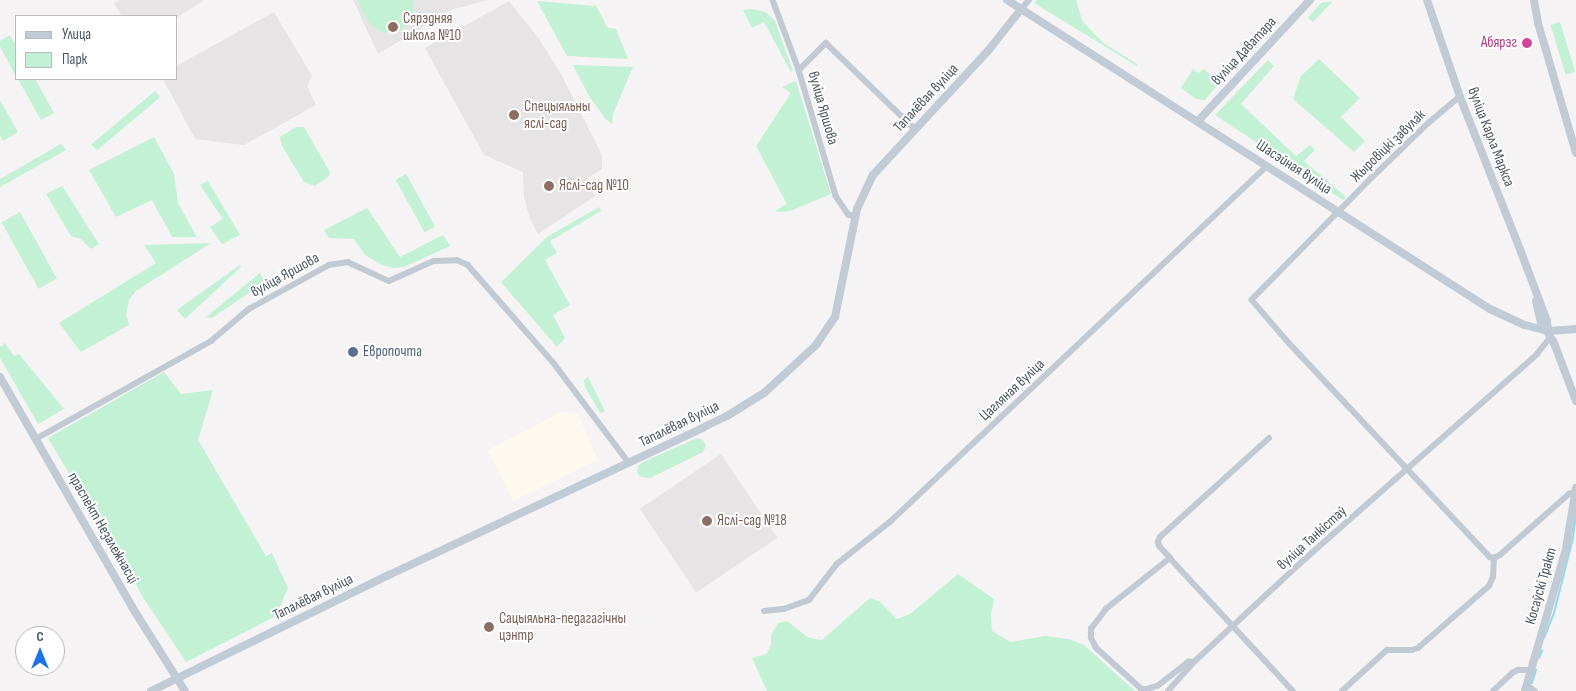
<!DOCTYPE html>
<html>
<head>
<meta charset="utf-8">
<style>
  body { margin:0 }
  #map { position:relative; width:1576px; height:691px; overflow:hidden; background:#f5f3f3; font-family:"Sofia Sans Condensed",sans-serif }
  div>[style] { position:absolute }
  .commercial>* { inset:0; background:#fdf9ef }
  .education>* { inset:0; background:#e6e4e5; transform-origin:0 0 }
  .green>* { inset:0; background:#c3f1d5; transform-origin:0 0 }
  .stream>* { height:2px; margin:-1px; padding:0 1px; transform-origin:1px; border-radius:1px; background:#90daee }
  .street>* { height:5.5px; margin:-2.75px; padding:0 2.75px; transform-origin:2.75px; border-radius:2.75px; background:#c1cad2 }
  .secondary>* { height:8px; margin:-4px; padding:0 4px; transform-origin:4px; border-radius:4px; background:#c1cbd6 }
  .dots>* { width:14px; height:14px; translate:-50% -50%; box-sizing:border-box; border:2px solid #fff; border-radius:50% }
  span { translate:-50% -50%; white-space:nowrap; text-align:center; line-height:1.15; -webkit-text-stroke:4px #fff; paint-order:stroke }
  .education-label { font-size:15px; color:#785e54 }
  .left { translate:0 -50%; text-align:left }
  .hotel-label { font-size:15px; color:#b23c85 }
  .right { translate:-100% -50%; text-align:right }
  .street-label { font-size:15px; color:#4a5661 }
  .service-label { font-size:15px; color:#4e5e75 }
  .legend { position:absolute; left:15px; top:15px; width:162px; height:65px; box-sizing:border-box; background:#fff; border:1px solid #b7bbc0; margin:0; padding:6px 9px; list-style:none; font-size:15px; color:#4a5661 }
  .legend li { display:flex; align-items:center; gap:10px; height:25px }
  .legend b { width:25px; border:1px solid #b7bbc0 }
  .north { position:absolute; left:15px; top:626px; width:50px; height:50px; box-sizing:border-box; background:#fff; border:1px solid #b7bbc0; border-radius:50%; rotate:0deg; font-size:14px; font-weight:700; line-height:20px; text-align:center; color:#4a5661 }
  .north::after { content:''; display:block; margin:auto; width:18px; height:22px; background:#1a73e8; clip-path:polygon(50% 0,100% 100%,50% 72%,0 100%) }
</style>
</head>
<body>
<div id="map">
  <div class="commercial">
    <i style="clip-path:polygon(561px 412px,578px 414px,598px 460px,513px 501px,488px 450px)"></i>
  </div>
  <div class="education">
    <i style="clip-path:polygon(119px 0,202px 0,203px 1px,176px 18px,122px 16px,114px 3px)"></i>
    <i style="clip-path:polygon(353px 0,488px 0,451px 10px,378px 54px)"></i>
    <i style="clip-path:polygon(509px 1px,539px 39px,561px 74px,602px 155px,602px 169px,586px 179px,595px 196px,538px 234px,530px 219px,524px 197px,523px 172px,484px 155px,425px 48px)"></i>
    <i style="clip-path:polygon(274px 12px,312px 76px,307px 86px,316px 105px,244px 145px,195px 139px,163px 79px,176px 79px,176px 66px)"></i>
    <i style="left:721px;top:454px;width:101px;height:98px;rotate:56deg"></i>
  </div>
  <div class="green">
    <i style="clip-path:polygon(357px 0,413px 0,414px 12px,410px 22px,402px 30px,384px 33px,370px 24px)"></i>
    <i style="clip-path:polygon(1037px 0,1076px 0,1082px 20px,1094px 34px,1105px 44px,1137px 64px,1137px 66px,1034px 3px)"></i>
    <i style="clip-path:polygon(537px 1px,596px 6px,608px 28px,616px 29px,628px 59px,567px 56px)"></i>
    <i style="clip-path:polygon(1333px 1px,1313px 22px,1308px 18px,1321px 3px)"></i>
    <i style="clip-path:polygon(752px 9px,766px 12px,775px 21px,793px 71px,791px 72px,764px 22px,752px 28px,743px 10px)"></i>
    <i style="left:1560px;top:22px;width:52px;height:10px;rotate:73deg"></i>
    <i style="clip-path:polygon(10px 35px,16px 46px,16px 76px,0 47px,0 41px)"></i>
    <i style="clip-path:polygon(1319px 59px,1360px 98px,1341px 117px,1365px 141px,1354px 152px,1293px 99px,1301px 76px)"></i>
    <i style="clip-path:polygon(1268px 60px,1274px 66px,1241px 104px,1296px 156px,1310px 145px,1315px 150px,1304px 161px,1346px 197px,1343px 200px,1215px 115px)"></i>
    <i style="clip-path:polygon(573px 65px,633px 67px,613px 114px,612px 124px,605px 118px,589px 96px)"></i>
    <i style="clip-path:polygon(1193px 69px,1198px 73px,1204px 69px,1219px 83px,1205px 100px,1196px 99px,1181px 88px)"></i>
    <i style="clip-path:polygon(18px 79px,35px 79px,54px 113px,41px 120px)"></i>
    <i style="clip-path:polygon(796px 81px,831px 194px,790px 211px,778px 212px,776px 210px,787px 204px,756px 146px,791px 93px,782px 87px)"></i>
    <i style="left:155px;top:91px;width:8px;height:83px;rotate:50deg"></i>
    <i style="clip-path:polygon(0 100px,18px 132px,3px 141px,0 135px)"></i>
    <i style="clip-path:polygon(296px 127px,304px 127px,330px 172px,328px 177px,315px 186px,304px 182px,282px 146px,280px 137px)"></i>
    <i style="clip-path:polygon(154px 137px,174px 174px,178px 203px,197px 237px,172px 237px,152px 200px,116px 217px,89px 170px)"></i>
    <i style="clip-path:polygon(61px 144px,66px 150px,0 187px,0 179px)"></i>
    <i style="left:406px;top:174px;width:60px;height:12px;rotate:61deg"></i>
    <i style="clip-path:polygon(208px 181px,240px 235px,222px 244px,210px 227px,223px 219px,200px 185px)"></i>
    <i style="clip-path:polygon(62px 186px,99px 244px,91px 249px,81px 239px,71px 236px,46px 194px)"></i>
    <i style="clip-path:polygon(599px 207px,601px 211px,550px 241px,557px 253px,545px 260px,570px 305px,553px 315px,565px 338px,557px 347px,501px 282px,547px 237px)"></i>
    <i style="clip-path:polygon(367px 208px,400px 257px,443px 235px,450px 246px,404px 267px,394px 268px,384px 266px,365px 255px,354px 239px,329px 238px,324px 230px)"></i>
    <i style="left:20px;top:212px;width:76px;height:21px;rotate:61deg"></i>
    <i style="clip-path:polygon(211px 243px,136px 291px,129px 300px,126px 315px,129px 325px,81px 352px,59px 323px,156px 263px,144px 245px)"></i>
    <i style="clip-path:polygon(240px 265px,241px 267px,185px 319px,177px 310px)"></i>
    <i style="clip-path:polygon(260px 273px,265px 282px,212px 318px,206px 317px)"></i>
    <i style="clip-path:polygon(5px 343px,14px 356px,19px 354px,64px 409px,38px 424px,0 358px,0 347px)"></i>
    <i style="clip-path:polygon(164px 372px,181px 394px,213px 390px,198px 440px,266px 556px,272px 553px,288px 588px,276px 616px,186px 662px,146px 602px,48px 438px)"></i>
    <i style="clip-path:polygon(588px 377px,605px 411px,600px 413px,585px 387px,584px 380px)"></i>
    <i style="clip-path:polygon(697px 438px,703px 440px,706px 446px,703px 452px,650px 478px,641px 477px,637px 473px,638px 466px,643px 462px)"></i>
    <i style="clip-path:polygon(958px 574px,994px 599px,991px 614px,992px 631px,1011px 642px,1045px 636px,1068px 639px,1084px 645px,1135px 691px,767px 691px,752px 658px,767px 654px,771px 645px,771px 635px,778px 623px,787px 621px,809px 638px,822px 640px,870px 598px,879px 601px,897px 619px,910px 614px)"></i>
  </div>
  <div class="stream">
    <i style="left:1544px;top:638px;width:27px;rotate:-68deg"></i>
    <i style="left:1554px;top:613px;width:77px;rotate:-75.8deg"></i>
    <i style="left:1573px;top:538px;width:25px;rotate:-83deg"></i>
    <i style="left:1539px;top:658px;width:8px;rotate:-67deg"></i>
    <i style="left:1532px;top:683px;width:14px;rotate:-73deg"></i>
  </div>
  <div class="street">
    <i style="left:773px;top:0;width:75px;rotate:69.6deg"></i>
    <i style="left:799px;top:70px;width:131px;rotate:73.6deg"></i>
    <i style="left:836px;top:196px;width:22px;rotate:56deg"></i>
    <i style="left:848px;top:214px;width:8px;rotate:23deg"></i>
    <i style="left:1021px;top:9px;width:12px;rotate:-48deg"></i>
    <i style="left:799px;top:70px;width:38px;rotate:-45deg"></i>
    <i style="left:826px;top:43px;width:125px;rotate:44deg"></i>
    <i style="left:1460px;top:97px;width:40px;rotate:140deg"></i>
    <i style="left:1429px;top:123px;width:79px;rotate:136deg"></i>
    <i style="left:1372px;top:178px;width:171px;rotate:134.5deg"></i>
    <i style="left:1252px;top:300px;width:58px;rotate:49.2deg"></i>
    <i style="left:1290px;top:344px;width:292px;rotate:46.8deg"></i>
    <i style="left:1490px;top:557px;width:4px;rotate:14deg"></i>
    <i style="left:1494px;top:558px;width:7px;rotate:-27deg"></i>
    <i style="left:1500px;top:555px;width:92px;rotate:-41.5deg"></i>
    <i style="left:1569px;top:494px;width:6px;rotate:-9deg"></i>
    <i style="left:36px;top:439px;width:201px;rotate:-29.2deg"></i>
    <i style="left:211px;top:341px;width:50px;rotate:-40.1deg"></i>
    <i style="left:249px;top:309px;width:91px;rotate:-28.8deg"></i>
    <i style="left:329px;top:265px;width:19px;rotate:-9deg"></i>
    <i style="left:348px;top:262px;width:45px;rotate:24.9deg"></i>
    <i style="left:389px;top:281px;width:49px;rotate:-24deg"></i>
    <i style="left:434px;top:261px;width:23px;rotate:-2deg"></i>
    <i style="left:457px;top:260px;width:12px;rotate:24deg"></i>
    <i style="left:468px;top:265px;width:129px;rotate:48.8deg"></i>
    <i style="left:553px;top:362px;width:126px;rotate:53deg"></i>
    <i style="left:1170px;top:558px;width:16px;rotate:-133deg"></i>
    <i style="left:1159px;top:546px;width:4px;rotate:-104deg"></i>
    <i style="left:1158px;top:542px;width:5px;rotate:-68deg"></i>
    <i style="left:1160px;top:537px;width:147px;rotate:-42.2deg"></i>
    <i style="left:764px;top:611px;width:20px;rotate:-6deg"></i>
    <i style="left:784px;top:609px;width:27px;rotate:-20deg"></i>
    <i style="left:809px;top:600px;width:46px;rotate:-52.1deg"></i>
    <i style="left:837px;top:564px;width:69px;rotate:-38.5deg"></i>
    <i style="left:891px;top:521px;width:517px;rotate:-43.35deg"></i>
    <i style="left:1194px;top:662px;width:5px;rotate:180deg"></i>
    <i style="left:1189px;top:662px;width:39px;rotate:142deg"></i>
    <i style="left:1158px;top:686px;width:13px;rotate:162deg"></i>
    <i style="left:1146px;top:690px;width:5px;rotate:-169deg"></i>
    <i style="left:1141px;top:689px;width:61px;rotate:-137.7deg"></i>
    <i style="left:1096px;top:648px;width:11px;rotate:-117deg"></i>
    <i style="left:1091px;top:638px;width:9px;rotate:-90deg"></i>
    <i style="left:1091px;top:629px;width:25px;rotate:-53deg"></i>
    <i style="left:1106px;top:609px;width:82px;rotate:-38.6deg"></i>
    <i style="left:1170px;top:558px;width:181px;rotate:47.2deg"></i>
    <i style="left:1527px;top:685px;width:10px;rotate:37deg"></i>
    <i style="left:1168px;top:691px;width:39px;rotate:-48deg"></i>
    <i style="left:1194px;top:662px;width:153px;rotate:-42.9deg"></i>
    <i style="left:1306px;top:558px;width:308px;rotate:-41.4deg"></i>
    <i style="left:1537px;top:354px;width:22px;rotate:-51deg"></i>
    <i style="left:1342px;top:691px;width:61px;rotate:-42.3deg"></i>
    <i style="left:1387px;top:650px;width:25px"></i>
    <i style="left:1412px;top:650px;width:6px;rotate:-18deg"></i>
    <i style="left:1418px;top:648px;width:94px;rotate:-41.1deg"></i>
    <i style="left:1489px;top:586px;width:10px;rotate:-66deg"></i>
    <i style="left:1493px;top:577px;width:19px;rotate:-87deg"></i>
    <i style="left:1493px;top:691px;width:26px;rotate:-43deg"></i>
    <i style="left:1512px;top:673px;width:7px;rotate:-27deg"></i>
    <i style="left:1518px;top:670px;width:13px"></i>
  </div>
  <div class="secondary">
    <i style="left:1007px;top:0;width:573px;rotate:32.61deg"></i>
    <i style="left:1490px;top:309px;width:38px;rotate:25deg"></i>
    <i style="left:1525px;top:325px;width:24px;rotate:15deg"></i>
    <i style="left:1548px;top:331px;width:28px;rotate:-4deg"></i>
    <i style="left:1427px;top:0;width:102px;rotate:71.2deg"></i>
    <i style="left:1460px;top:97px;width:167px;rotate:68.5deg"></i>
    <i style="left:1521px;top:252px;width:74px;rotate:69.4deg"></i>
    <i style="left:1547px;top:321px;width:10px;rotate:84deg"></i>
    <i style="left:1534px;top:0;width:23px;rotate:80deg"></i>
    <i style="left:1538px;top:23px;width:135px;rotate:73.7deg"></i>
    <i style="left:1198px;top:121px;width:165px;rotate:-47.2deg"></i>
    <i style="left:1536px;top:301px;width:22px;rotate:77deg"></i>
    <i style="left:1541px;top:322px;width:25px;rotate:58deg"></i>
    <i style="left:1554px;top:343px;width:62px;rotate:69.2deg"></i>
    <i style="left:0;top:377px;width:265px;rotate:60.1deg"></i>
    <i style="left:132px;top:607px;width:99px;rotate:57.8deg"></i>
    <i style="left:151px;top:691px;width:267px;rotate:-26deg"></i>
    <i style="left:391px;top:574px;width:344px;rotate:-25.1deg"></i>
    <i style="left:702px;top:428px;width:28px;rotate:-26deg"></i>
    <i style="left:727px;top:416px;width:44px;rotate:-31.9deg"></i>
    <i style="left:764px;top:393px;width:71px;rotate:-42.7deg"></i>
    <i style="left:816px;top:345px;width:34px;rotate:-56deg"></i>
    <i style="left:835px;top:317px;width:110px;rotate:-78.5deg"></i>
    <i style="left:857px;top:209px;width:38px;rotate:-65deg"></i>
    <i style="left:873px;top:175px;width:169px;rotate:-47.2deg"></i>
    <i style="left:988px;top:51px;width:53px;rotate:-51.8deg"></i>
    <i style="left:1525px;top:691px;width:148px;rotate:-73.9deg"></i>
    <i style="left:1566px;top:549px;width:62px;rotate:-80.7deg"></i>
  </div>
  <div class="dots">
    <i style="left:393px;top:27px;background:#8d6e63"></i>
    <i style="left:1527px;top:43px;background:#d1479c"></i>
    <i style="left:514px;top:115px;background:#8d6e63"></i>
    <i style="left:549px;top:186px;background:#8d6e63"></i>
    <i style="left:353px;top:352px;background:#5c6f8a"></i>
    <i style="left:707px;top:521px;background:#8d6e63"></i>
    <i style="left:489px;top:627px;background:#8d6e63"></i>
  </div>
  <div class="education-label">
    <span class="left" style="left:403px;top:27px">Сярэдняя<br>школа №10</span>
    <span class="left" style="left:524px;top:115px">Спецыяльны<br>яслі-сад</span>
    <span class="left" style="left:559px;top:186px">Яслі-сад №10</span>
    <span class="left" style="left:717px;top:521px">Яслі-сад №18</span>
    <span class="left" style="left:499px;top:627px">Сацыяльна-педагагічны<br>цэнтр</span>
  </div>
  <div class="hotel-label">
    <span class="right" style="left:1517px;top:43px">Абярэг</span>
  </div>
  <div class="street-label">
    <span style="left:1244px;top:51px;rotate:-47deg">вуліца Даватара</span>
    <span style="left:926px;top:98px;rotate:-47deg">Тапалёвая вуліца</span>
    <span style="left:823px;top:108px;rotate:74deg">вуліца Яршова</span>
    <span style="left:1491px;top:137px;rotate:69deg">вуліца Карла Маркса</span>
    <span style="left:1388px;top:146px;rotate:-44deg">Жыровіцкі завулак</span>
    <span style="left:1294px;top:167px;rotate:33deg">Шасэйная вуліца</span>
    <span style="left:285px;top:275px;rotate:-29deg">вуліца Яршова</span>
    <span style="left:1012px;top:390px;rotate:-43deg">Цагляная вуліца</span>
    <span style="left:679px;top:424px;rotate:-26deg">Тапалёвая вуліца</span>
    <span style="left:103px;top:528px;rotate:60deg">праспект Незалежнасці</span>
    <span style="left:1312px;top:538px;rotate:-42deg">вуліца Танкістаў</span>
    <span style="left:1541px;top:586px;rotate:-74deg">Косаўскі Тракт</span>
    <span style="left:313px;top:597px;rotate:-26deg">Тапалёвая вуліца</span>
  </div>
  <div class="service-label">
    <span class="left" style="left:363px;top:352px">Европочта</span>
  </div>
  <ul class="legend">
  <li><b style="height:6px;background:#c1cbd6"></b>Улица</li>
  <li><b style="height:14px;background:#c3f1d5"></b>Парк</li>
  </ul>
  <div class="north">С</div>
</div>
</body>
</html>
